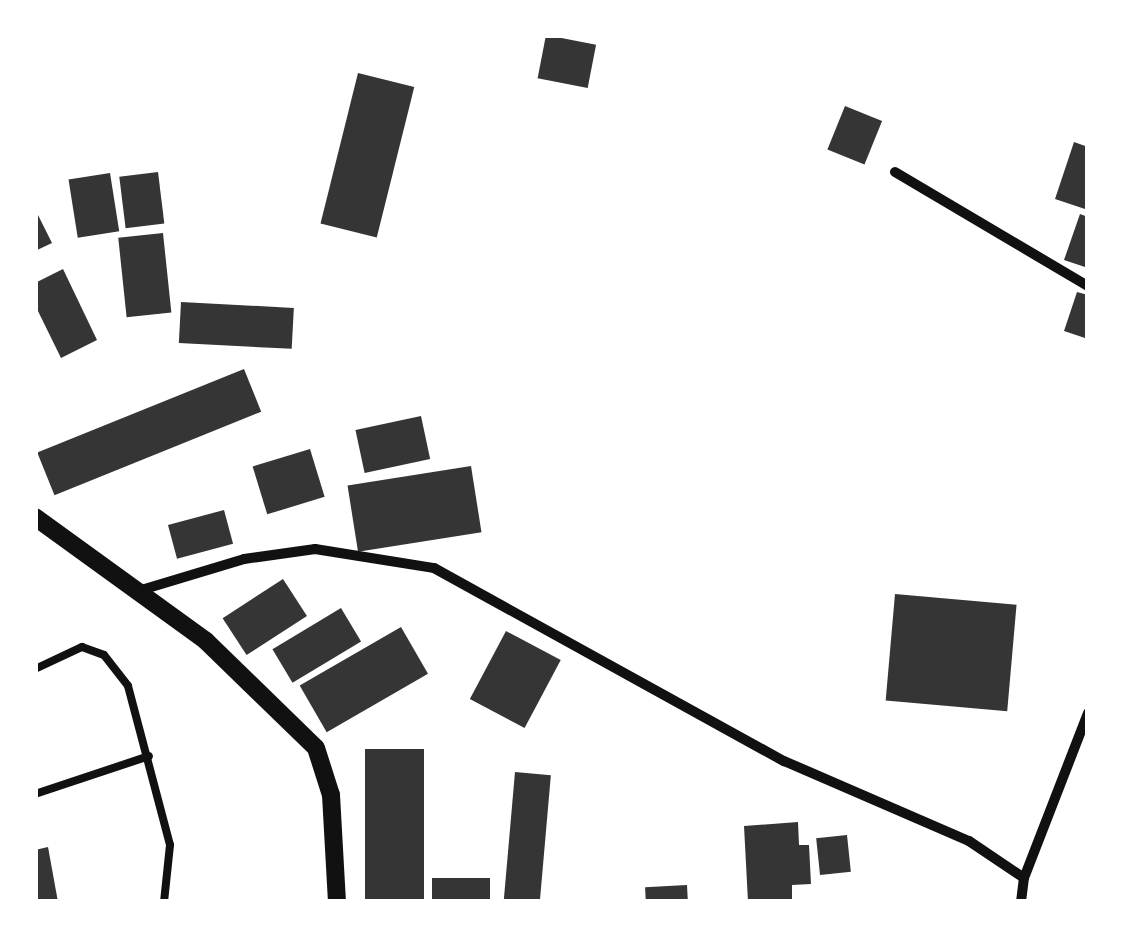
<!DOCTYPE html>
<html>
<head>
<meta charset="utf-8">
<style>
  body { margin:0 }
  #map { position:relative; width:1123px; height:937px; overflow:hidden; background:#fff; font-family:Mulish,sans-serif }
  div>[style] { position:absolute }
  .building>* { inset:0; background:#353535; transform-origin:0 0 }
  .service>* { height:8px; margin:-4px; padding:0 4px; transform-origin:4px; border-radius:4px; background:#111 }
  .minor>* { height:10px; margin:-5px; padding:0 5px; transform-origin:5px; border-radius:5px; background:#111 }
  .tertiary>* { height:18px; margin:-9px; padding:0 9px; transform-origin:9px; border-radius:9px; background:#111 }
  span { translate:-50% -50%; white-space:nowrap; text-align:center; line-height:1.15; -webkit-text-stroke:8px #fff; paint-order:stroke }
  .frame { position:absolute; inset:0; border:38px solid #fff; pointer-events:none }
</style>
</head>
<body>
<div id="map">
  <div class="building">
    <i style="left:546px;top:35px;width:51px;height:44px;rotate:11deg"></i>
    <i style="left:358px;top:73px;width:58px;height:155px;rotate:14deg"></i>
    <i style="left:845px;top:106px;width:40px;height:47px;rotate:22deg"></i>
    <i style="clip-path:polygon(1074px 142px,1088px 147px,1088px 210px,1055px 199px)"></i>
    <i style="left:158px;top:172px;width:52px;height:39px;rotate:83deg"></i>
    <i style="left:110px;top:173px;width:59px;height:42px;rotate:81deg"></i>
    <i style="clip-path:polygon(35px 209px,52px 243px,35px 251px)"></i>
    <i style="clip-path:polygon(1080px 214px,1088px 217px,1088px 268px,1064px 260px)"></i>
    <i style="left:163px;top:233px;width:80px;height:45px;rotate:84deg"></i>
    <i style="clip-path:polygon(63px 269px,97px 340px,61px 358px,35px 305px,35px 283px)"></i>
    <i style="clip-path:polygon(1077px 292px,1088px 295px,1088px 339px,1064px 331px)"></i>
    <i style="left:181px;top:302px;width:113px;height:41px;rotate:3deg"></i>
    <i style="left:244px;top:369px;width:46px;height:223px;rotate:68deg"></i>
    <i style="left:421px;top:416px;width:44px;height:67px;rotate:78deg"></i>
    <i style="left:310px;top:449px;width:50px;height:60px;rotate:73deg"></i>
    <i style="left:471px;top:466px;width:67px;height:125px;rotate:81deg"></i>
    <i style="left:224px;top:510px;width:35px;height:58px;rotate:75deg"></i>
    <i style="left:283px;top:579px;width:44px;height:72px;rotate:57deg"></i>
    <i style="left:895px;top:594px;width:122px;height:107px;rotate:5deg"></i>
    <i style="left:341px;top:608px;width:39px;height:80px;rotate:59deg"></i>
    <i style="left:401px;top:627px;width:54px;height:117px;rotate:60deg"></i>
    <i style="left:506px;top:631px;width:62px;height:77px;rotate:28deg"></i>
    <i style="left:365px;top:749px;width:59px;height:153px"></i>
    <i style="left:515px;top:772px;width:36px;height:130px;rotate:5deg"></i>
    <i style="clip-path:polygon(798px 822px,799px 845px,809px 845px,811px 884px,792px 885px,792px 899px,748px 902px,744px 826px)"></i>
    <i style="left:847px;top:835px;width:37px;height:31px;rotate:84deg"></i>
    <i style="clip-path:polygon(48px 847px,58px 902px,35px 902px,35px 850px)"></i>
    <i style="left:432px;top:878px;width:58px;height:24px"></i>
    <i style="left:687px;top:885px;width:17px;height:42px;rotate:87deg"></i>
  </div>
  <div class="service">
    <i style="left:35px;top:669px;width:52px;rotate:-25.1deg"></i>
    <i style="left:82px;top:647px;width:23px;rotate:20deg"></i>
    <i style="left:104px;top:655px;width:39px;rotate:52deg"></i>
    <i style="left:128px;top:686px;width:164px;rotate:75.2deg"></i>
    <i style="left:170px;top:845px;width:57px;rotate:96deg"></i>
    <i style="left:35px;top:794px;width:120px;rotate:-18.4deg"></i>
  </div>
  <div class="minor">
    <i style="left:895px;top:172px;width:224px;rotate:30.6deg"></i>
    <i style="left:138px;top:591px;width:111px;rotate:-16.8deg"></i>
    <i style="left:244px;top:559px;width:72px;rotate:-8deg"></i>
    <i style="left:315px;top:549px;width:121px;rotate:9.1deg"></i>
    <i style="left:434px;top:568px;width:400px;rotate:28.9deg"></i>
    <i style="left:784px;top:761px;width:202px;rotate:23.4deg"></i>
    <i style="left:969px;top:841px;width:66px;rotate:33.9deg"></i>
    <i style="left:1021px;top:902px;width:24px;rotate:-83deg"></i>
    <i style="left:1024px;top:878px;width:177px;rotate:-68.8deg"></i>
  </div>
  <div class="tertiary">
    <i style="left:35px;top:517px;width:211px;rotate:35.9deg"></i>
    <i style="left:206px;top:641px;width:153px;rotate:44.2deg"></i>
    <i style="left:316px;top:748px;width:49px;rotate:72.3deg"></i>
    <i style="left:331px;top:795px;width:107px;rotate:86.8deg"></i>
  </div>
  <div class="frame"></div>
</div>
</body>
</html>
